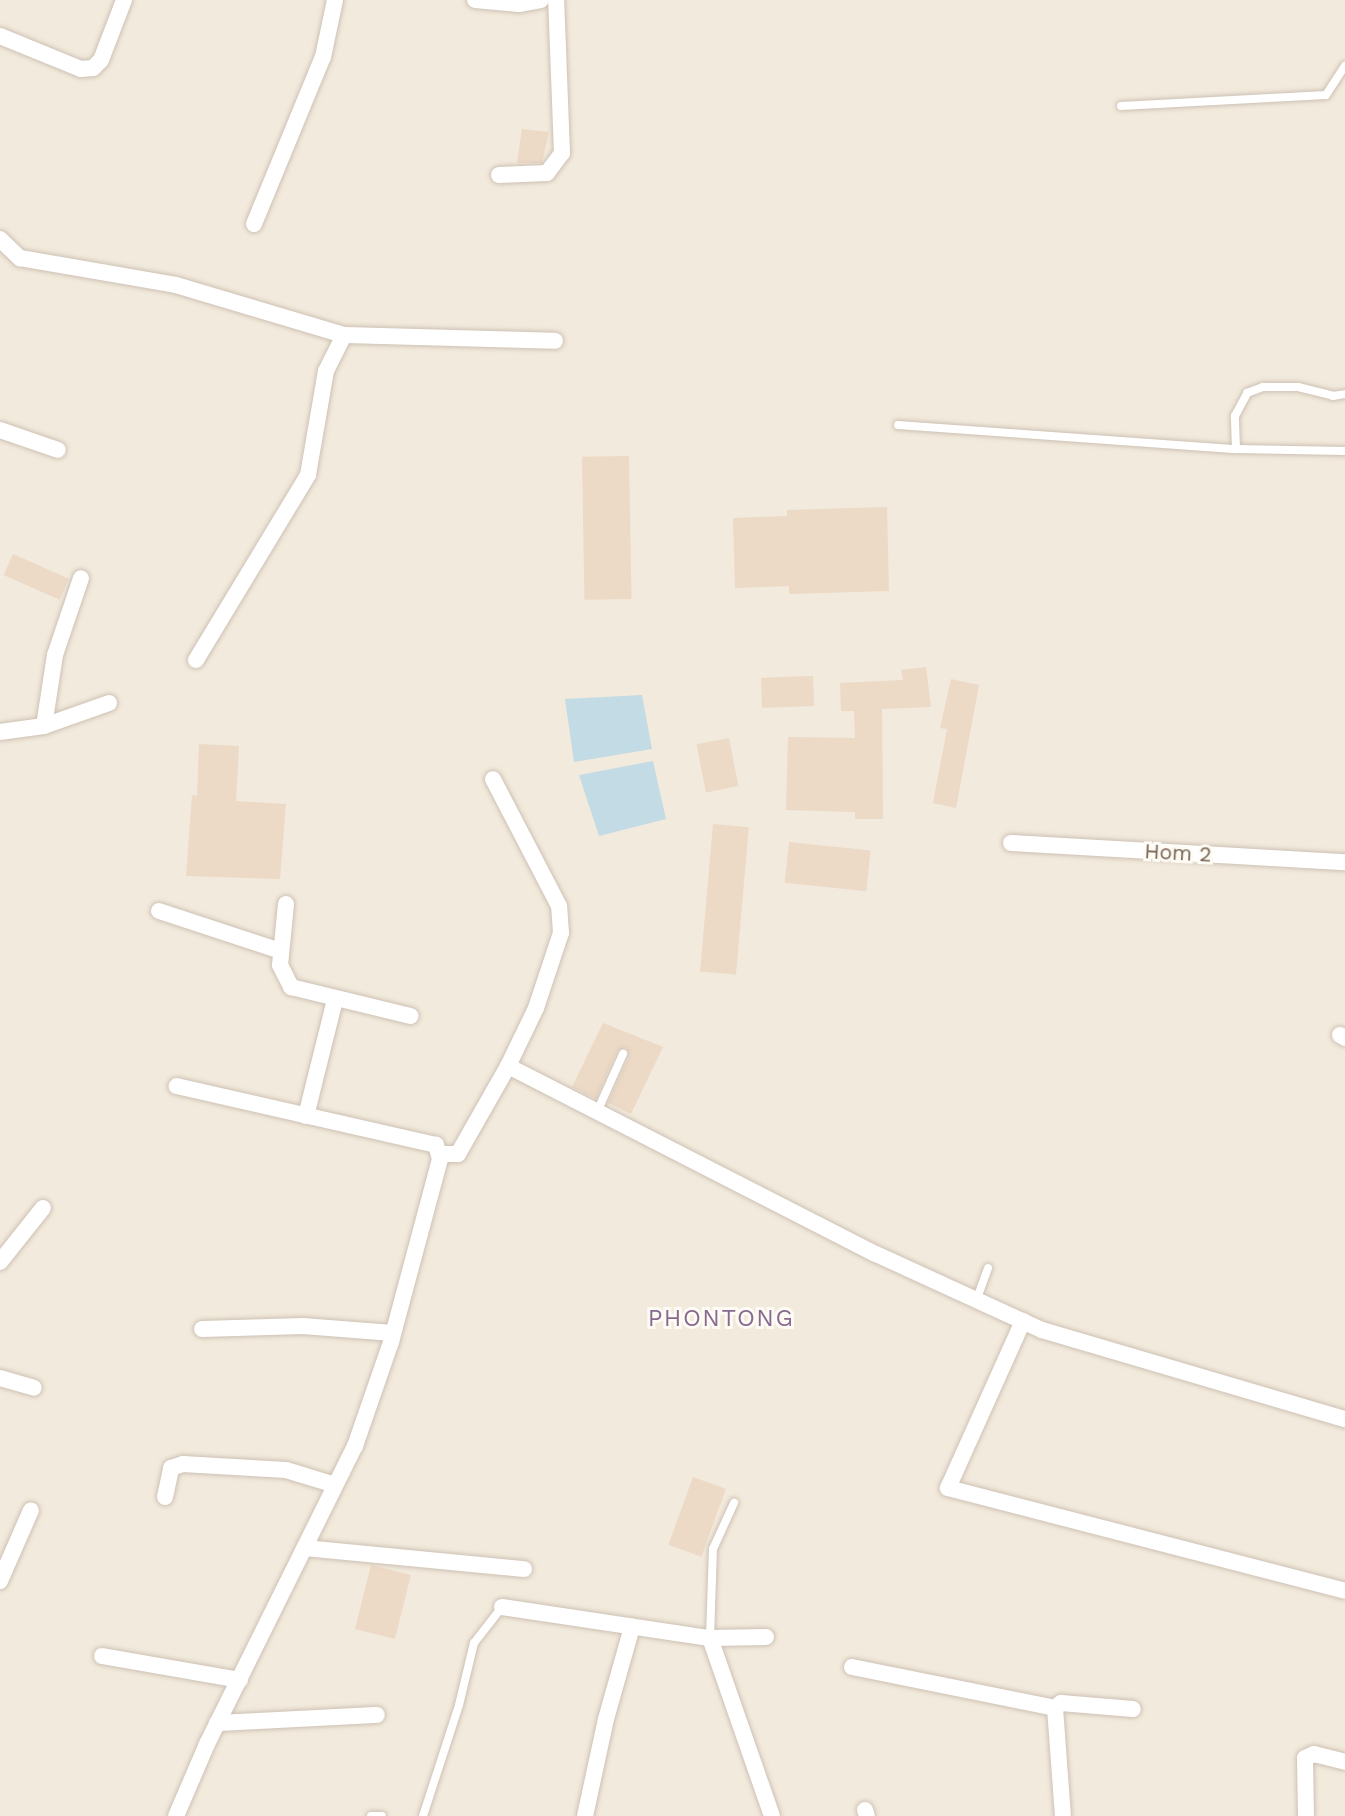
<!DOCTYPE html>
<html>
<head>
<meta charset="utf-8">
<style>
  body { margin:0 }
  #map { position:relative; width:1345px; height:1816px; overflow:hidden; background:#fbf7ed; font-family:"Work Sans",sans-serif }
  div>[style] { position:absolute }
  .residential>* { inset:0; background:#f2eadc; transform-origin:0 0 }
  .water>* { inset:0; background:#c3dbe4 }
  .building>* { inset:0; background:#ecd9c6; transform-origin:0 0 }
  .roads { filter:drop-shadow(0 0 2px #cdc1b4) drop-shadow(0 0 2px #cdc1b4) }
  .service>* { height:8px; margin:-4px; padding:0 4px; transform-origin:4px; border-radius:4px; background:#fff }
  .minor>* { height:16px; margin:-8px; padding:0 8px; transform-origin:8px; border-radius:8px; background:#fff }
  span { translate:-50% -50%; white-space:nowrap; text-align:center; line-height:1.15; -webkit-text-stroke:6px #fefbf4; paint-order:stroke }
  .street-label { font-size:21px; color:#756252 }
  .quarter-label { font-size:24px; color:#876a90; letter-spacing:1.5px }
</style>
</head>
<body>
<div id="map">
  <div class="residential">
    <i style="left:0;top:0;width:1345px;height:1816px"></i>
  </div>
  <div class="water">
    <i style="clip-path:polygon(642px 695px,652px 749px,574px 762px,565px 699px)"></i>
    <i style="clip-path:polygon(653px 761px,666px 819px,599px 836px,579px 775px)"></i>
  </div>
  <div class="building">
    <i style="clip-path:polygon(522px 129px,549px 132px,542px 163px,517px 163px)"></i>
    <i style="left:629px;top:456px;width:143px;height:47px;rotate:89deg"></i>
    <i style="clip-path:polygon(887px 507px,889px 591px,789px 594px,789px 586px,735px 588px,733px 518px,787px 516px,787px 510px)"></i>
    <i style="left:13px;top:554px;width:61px;height:23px;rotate:24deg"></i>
    <i style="clip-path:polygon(926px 667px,931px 707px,882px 709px,883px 819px,855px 819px,855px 812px,786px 810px,788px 737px,855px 738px,854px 711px,841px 711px,840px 683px,903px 680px,901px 670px)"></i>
    <i style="left:813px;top:676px;width:30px;height:52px;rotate:88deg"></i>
    <i style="clip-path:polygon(951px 679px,979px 685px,956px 808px,933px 803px,947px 729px,940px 728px)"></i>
    <i style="left:729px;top:738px;width:49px;height:33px;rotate:79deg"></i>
    <i style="clip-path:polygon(199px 744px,239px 746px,236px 801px,286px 804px,280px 879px,186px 876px,192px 795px,197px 796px)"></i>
    <i style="left:713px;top:824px;width:36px;height:148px;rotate:5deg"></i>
    <i style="left:789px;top:842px;width:82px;height:41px;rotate:6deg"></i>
    <i style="clip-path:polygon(603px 1023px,663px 1047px,631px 1114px,608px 1103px,629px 1057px,626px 1048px,617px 1051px,596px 1099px,572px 1087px)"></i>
    <i style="left:693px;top:1477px;width:35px;height:72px;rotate:20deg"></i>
    <i style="left:371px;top:1565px;width:41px;height:66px;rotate:14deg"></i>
  </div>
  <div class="roads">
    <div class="service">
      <i style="left:1121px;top:106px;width:205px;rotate:-3.1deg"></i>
      <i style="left:1326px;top:95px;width:35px;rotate:-57deg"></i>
      <i style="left:898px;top:425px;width:339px;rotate:4.1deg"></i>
      <i style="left:1236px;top:449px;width:109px;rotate:1.1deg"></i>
      <i style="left:1236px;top:449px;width:33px;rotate:-92deg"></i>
      <i style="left:1235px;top:416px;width:26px;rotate:-62deg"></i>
      <i style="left:1247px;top:393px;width:17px;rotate:-21deg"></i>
      <i style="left:1263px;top:387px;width:35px"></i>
      <i style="left:1298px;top:387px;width:36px;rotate:14deg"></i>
      <i style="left:1333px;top:396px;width:12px;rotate:-9deg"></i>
      <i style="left:597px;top:1112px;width:64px;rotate:-65.9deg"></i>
      <i style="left:976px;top:1301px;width:35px;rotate:-70deg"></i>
      <i style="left:710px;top:1638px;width:89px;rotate:-88.1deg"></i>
      <i style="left:713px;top:1549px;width:51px;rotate:-65.5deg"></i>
      <i style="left:371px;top:1816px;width:11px"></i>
      <i style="left:423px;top:1816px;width:117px;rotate:-72deg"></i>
      <i style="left:459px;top:1705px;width:64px;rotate:-76.4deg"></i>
      <i style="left:474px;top:1643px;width:46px;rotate:-52.1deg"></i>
    </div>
    <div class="minor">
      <i style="left:475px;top:0;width:44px;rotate:5.2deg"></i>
      <i style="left:519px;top:4px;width:22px;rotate:-10deg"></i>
      <i style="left:0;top:36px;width:87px;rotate:22.2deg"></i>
      <i style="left:81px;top:69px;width:12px;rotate:-5deg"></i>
      <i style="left:93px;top:68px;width:11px;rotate:-45deg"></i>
      <i style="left:101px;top:60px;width:64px;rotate:-69deg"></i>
      <i style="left:499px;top:175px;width:48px;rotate:-2.4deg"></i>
      <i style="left:547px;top:173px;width:25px;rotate:-53deg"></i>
      <i style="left:562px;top:153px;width:153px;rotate:-92.2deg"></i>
      <i style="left:254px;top:224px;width:181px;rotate:-67.6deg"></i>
      <i style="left:323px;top:57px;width:58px;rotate:-78.1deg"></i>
      <i style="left:0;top:239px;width:28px;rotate:44deg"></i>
      <i style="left:20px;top:258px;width:158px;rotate:9.8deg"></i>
      <i style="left:176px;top:285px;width:175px;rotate:16.6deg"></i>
      <i style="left:344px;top:335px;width:211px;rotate:1.6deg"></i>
      <i style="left:0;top:430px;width:61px;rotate:19deg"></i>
      <i style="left:196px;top:660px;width:216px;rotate:-58.8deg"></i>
      <i style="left:308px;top:475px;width:106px;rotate:-80.2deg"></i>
      <i style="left:326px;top:371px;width:40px;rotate:-63.4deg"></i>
      <i style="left:44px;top:726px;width:72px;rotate:-81.2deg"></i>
      <i style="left:55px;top:655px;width:81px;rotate:-71.3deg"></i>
      <i style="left:0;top:732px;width:44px;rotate:-7.8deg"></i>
      <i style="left:44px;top:726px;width:69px;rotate:-19.5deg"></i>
      <i style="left:1011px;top:843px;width:335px;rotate:3.3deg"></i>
      <i style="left:286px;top:904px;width:61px;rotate:95.6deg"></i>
      <i style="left:280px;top:965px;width:25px;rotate:63deg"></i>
      <i style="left:291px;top:987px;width:123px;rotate:13.6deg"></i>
      <i style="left:159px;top:911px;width:128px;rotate:18.2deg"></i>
      <i style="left:1340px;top:1035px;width:6px;rotate:31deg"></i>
      <i style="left:508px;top:1066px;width:413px;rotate:27.1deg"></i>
      <i style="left:876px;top:1254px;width:183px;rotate:24.6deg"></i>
      <i style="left:1042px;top:1330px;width:316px;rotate:16.4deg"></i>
      <i style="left:306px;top:1116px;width:120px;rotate:-76deg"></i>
      <i style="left:440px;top:1154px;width:18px"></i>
      <i style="left:458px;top:1154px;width:101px;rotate:-60.4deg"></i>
      <i style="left:508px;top:1066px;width:64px;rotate:-64.2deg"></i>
      <i style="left:536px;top:1008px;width:79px;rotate:-71.6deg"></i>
      <i style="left:561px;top:933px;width:27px;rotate:-94deg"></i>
      <i style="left:559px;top:906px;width:143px;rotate:-117.5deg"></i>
      <i style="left:0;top:1262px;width:69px;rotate:-51.5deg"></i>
      <i style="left:1023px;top:1321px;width:183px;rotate:114.2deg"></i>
      <i style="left:948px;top:1488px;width:410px;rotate:14.5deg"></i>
      <i style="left:202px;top:1329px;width:101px;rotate:-1.7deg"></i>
      <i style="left:303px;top:1326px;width:90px;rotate:4.4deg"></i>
      <i style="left:0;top:1378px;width:35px;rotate:16deg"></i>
      <i style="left:165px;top:1497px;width:30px;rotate:-78deg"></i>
      <i style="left:171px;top:1468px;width:13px;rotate:-18deg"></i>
      <i style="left:183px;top:1464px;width:103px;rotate:3.3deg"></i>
      <i style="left:286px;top:1470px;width:51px;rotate:17deg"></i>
      <i style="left:305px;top:1548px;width:220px;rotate:5.5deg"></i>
      <i style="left:0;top:1581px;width:77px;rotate:-66.4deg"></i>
      <i style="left:502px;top:1607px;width:210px;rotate:8.5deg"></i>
      <i style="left:710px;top:1638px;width:56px;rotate:-1deg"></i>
      <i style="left:710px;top:1638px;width:188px;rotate:70.8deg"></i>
      <i style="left:102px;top:1656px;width:140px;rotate:9.9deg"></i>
      <i style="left:852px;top:1667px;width:207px;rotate:11.4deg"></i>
      <i style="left:1055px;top:1708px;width:8px;rotate:-40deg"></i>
      <i style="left:1061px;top:1703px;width:72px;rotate:4.8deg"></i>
      <i style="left:1055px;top:1708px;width:108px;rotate:85.8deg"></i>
      <i style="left:217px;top:1723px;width:160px;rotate:-2.9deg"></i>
      <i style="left:865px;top:1810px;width:6px;rotate:72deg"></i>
      <i style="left:176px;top:1816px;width:78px;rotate:-66.7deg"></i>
      <i style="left:207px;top:1744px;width:333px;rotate:-63.6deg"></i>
      <i style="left:355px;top:1446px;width:110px;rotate:-70.9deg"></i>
      <i style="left:391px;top:1342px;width:189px;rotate:-75deg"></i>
      <i style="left:440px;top:1159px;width:15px;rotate:-106deg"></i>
      <i style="left:436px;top:1145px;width:266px;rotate:-167.2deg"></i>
      <i style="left:585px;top:1816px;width:99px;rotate:-77.8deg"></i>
      <i style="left:606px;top:1719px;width:96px;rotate:-74.2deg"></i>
      <i style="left:1306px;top:1816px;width:58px;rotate:-91deg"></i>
      <i style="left:1305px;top:1758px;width:10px;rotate:-24deg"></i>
      <i style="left:1314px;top:1754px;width:32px;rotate:14deg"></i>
    </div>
  </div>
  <div class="street-label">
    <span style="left:1178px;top:853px;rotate:3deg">Hom 2</span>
  </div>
  <div class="quarter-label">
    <span style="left:721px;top:1319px">PHONTONG</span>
  </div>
</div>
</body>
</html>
